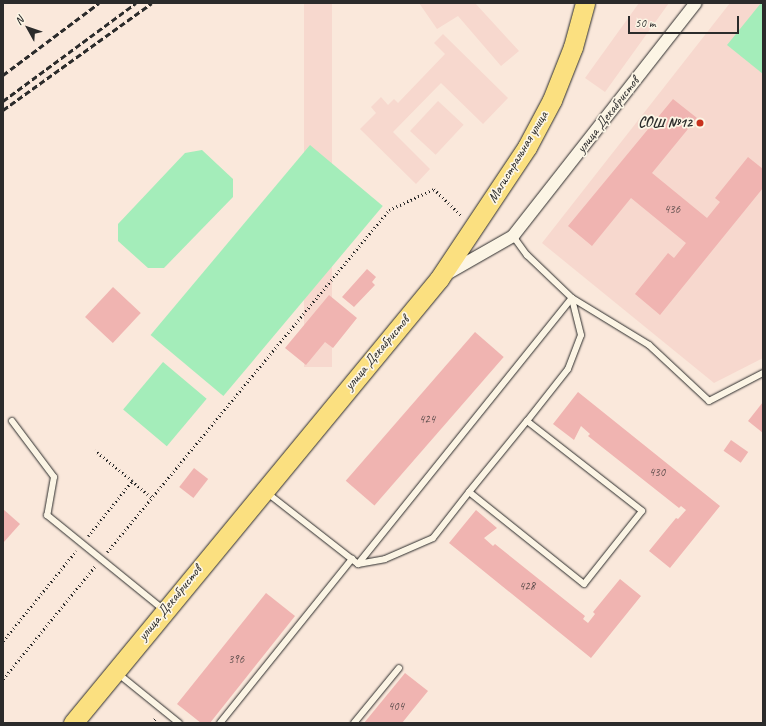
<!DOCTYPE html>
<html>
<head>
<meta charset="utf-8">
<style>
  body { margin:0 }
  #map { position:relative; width:766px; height:726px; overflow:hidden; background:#fae8db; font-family:Caveat,sans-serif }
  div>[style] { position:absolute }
  .built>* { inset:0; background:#f7d8ce; transform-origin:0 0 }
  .green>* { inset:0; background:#a4edba; transform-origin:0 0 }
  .building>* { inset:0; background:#f0b4b1; transform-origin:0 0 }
  .path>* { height:2.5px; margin-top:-1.25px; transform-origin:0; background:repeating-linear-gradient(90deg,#2b2b2b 0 1px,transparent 0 4px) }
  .roads { filter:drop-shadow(0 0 1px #2b2b2b) drop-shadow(0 0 1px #2b2b2b) }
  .service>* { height:6px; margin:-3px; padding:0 3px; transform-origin:3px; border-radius:3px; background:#fcf5e5 }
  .minor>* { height:12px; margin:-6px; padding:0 6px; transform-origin:6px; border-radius:6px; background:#fcf5e5 }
  .primary>* { height:19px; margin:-9.5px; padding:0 9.5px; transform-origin:9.5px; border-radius:9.5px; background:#fbe080 }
  .rail>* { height:3px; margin-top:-1.5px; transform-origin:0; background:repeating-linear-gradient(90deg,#2b2b2b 0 6px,transparent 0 9px) }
  .dots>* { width:11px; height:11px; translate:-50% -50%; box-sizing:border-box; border:2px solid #fcf5e5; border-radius:50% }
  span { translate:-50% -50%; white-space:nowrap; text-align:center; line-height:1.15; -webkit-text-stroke:3.5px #fcf5e5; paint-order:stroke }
  .number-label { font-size:12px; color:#5c4d4c }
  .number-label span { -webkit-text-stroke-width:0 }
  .street-label { font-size:14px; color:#2b2b2b }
  .poi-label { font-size:14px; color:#2b2b2b; font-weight:700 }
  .right { translate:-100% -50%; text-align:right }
  .frame { position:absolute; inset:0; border:4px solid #2b2b2b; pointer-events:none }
  .north { position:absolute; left:8px; top:8px; width:40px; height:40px; -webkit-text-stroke:3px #fcf5e5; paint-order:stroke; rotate:310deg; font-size:11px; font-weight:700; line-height:16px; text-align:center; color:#2b2b2b }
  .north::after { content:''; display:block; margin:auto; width:14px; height:18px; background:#2b2b2b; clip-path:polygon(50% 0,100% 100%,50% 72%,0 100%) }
  .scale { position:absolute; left:628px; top:16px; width:111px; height:18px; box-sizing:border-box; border:2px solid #2b2b2b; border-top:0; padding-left:5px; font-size:12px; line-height:14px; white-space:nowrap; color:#2b2b2b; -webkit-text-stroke:3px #fcf5e5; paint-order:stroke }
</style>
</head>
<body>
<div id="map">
  <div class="built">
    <i style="left:304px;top:3px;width:28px;height:364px"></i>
    <i style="clip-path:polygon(419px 3px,475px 3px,519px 51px,501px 66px,458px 16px,437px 29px)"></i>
    <i style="clip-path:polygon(639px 3px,669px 3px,605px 92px,585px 78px)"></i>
    <i style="clip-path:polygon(730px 3px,763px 3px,763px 358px,714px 383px,542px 243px)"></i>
    <i style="clip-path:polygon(443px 34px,508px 98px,483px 124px,441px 83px,393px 132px,430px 169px,416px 184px,360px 129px,376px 113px,371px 107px,381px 97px,388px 105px,394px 99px,398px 103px,445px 54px,434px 43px)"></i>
    <i style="left:438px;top:101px;width:35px;height:41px;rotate:43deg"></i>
  </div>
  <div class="green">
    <i style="clip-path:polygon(761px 3px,763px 3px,763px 74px,727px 45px)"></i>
    <i style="left:310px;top:145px;width:95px;height:248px;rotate:40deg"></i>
    <i style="clip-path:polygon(202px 150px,233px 179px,233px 197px,164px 268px,148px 268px,118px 241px,118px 224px,185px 153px)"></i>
    <i style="left:163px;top:362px;width:57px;height:62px;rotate:40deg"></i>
  </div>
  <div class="building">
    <i style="clip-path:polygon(673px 99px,697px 118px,652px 173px,707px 218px,720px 202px,715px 198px,748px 157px,763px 169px,763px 188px,660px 315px,635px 294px,668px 253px,674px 258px,686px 243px,631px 198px,592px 246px,568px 226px)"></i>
    <i style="clip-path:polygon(367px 269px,376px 277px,372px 282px,375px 285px,354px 307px,342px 297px)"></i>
    <i style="left:113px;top:287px;width:38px;height:41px;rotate:43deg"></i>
    <i style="clip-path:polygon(329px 295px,357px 318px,333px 348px,325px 342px,306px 365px,285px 348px)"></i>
    <i style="left:475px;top:332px;width:38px;height:197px;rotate:41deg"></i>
    <i style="clip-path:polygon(578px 392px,720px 506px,670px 568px,649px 551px,676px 518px,678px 519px,686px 510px,681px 506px,679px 508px,588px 436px,590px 434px,581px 426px,574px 440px,553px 424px)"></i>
    <i style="clip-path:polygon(763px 402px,763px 433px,748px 421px)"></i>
    <i style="left:731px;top:440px;width:21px;height:13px;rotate:35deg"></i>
    <i style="left:194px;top:468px;width:18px;height:24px;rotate:38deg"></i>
    <i style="clip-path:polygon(3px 509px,20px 524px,3px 543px)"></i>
    <i style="clip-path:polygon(476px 510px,497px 528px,484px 538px,493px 546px,495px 544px,585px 616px,583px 619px,588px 623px,595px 614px,593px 612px,620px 579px,641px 596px,591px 658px,449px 543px)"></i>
    <i style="clip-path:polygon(266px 593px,295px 616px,210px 723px,201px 723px,177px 704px)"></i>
    <i style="clip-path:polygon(405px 673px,428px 691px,402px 723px,364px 723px)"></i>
  </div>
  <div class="path">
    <i style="left:132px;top:481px;width:26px;rotate:40deg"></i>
    <i style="left:88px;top:536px;width:70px;rotate:-51.3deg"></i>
    <i style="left:132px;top:481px;width:48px;rotate:-141deg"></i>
    <i style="left:107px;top:552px;width:443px;rotate:-50.5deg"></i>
    <i style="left:389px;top:210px;width:50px;rotate:-25deg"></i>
    <i style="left:434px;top:189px;width:39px;rotate:44deg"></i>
    <i style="left:3px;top:641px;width:116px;rotate:-51deg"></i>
    <i style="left:3px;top:679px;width:146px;rotate:-50.8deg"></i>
    <i style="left:152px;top:723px;width:7px;rotate:-56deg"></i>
  </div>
  <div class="roads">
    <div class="service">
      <i style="left:513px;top:236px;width:24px;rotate:54deg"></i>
      <i style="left:527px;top:255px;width:62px;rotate:43.7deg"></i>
      <i style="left:572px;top:298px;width:90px;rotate:31.4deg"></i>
      <i style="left:649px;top:345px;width:82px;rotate:43deg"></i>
      <i style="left:709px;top:401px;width:61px;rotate:-27.4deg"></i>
      <i style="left:12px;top:421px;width:70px;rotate:53.1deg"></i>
      <i style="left:54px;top:477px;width:39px;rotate:100deg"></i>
      <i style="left:47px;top:515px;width:151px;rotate:39.1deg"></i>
      <i style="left:527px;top:421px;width:146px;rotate:38deg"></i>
      <i style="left:642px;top:511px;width:93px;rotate:128.5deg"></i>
      <i style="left:584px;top:584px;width:147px;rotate:-141.3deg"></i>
      <i style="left:469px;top:492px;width:92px;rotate:-50.8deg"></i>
      <i style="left:527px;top:421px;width:66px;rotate:-51.7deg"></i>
      <i style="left:568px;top:369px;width:36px;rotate:-69deg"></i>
      <i style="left:581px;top:335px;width:38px;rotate:-104deg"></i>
      <i style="left:266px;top:492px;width:117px;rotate:38deg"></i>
      <i style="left:358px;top:564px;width:27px;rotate:-10deg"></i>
      <i style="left:385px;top:559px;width:52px;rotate:-23.6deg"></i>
      <i style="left:433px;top:538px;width:58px;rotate:-52deg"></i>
      <i style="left:358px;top:564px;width:341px;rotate:-51.2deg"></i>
      <i style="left:116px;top:672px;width:81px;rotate:39deg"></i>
      <i style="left:220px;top:723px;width:211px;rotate:-51.2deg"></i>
      <i style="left:354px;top:723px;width:71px;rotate:-50.7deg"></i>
    </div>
    <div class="minor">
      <i style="left:443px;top:276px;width:81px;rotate:-29.7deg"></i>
      <i style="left:513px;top:236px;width:296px;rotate:-51.9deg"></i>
    </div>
    <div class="primary">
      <i style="left:73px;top:723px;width:575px;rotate:-50.5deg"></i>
      <i style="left:439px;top:279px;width:159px;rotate:-56.3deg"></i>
      <i style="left:527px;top:147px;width:53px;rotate:-62deg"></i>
      <i style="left:552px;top:100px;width:57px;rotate:-68.4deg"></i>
      <i style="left:573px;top:47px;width:46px;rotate:-74.7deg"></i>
    </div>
  </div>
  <div class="rail">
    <i style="left:3px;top:75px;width:120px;rotate:-36.9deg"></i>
    <i style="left:3px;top:101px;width:165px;rotate:-36.4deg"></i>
    <i style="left:3px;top:110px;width:183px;rotate:-35.7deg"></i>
  </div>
  <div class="dots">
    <i style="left:700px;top:123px;background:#c8321e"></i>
  </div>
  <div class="number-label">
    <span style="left:672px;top:210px">436</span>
    <span style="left:427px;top:420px">424</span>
    <span style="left:657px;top:473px">430</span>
    <span style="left:527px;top:587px">428</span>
    <span style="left:236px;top:660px">396</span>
    <span style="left:396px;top:707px">404</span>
  </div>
  <div class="street-label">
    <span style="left:608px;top:115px;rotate:-52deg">улица Декабристов</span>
    <span style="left:518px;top:157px;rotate:-59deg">Магистральная улица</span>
    <span style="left:377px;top:353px;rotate:-50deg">улица Декабристов</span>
    <span style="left:170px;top:603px;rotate:-51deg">улица Декабристов</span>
  </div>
  <div class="poi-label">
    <span class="right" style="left:692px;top:123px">СОШ №12</span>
  </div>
  <div class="frame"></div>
  <div class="north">N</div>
  <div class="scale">50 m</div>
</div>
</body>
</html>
